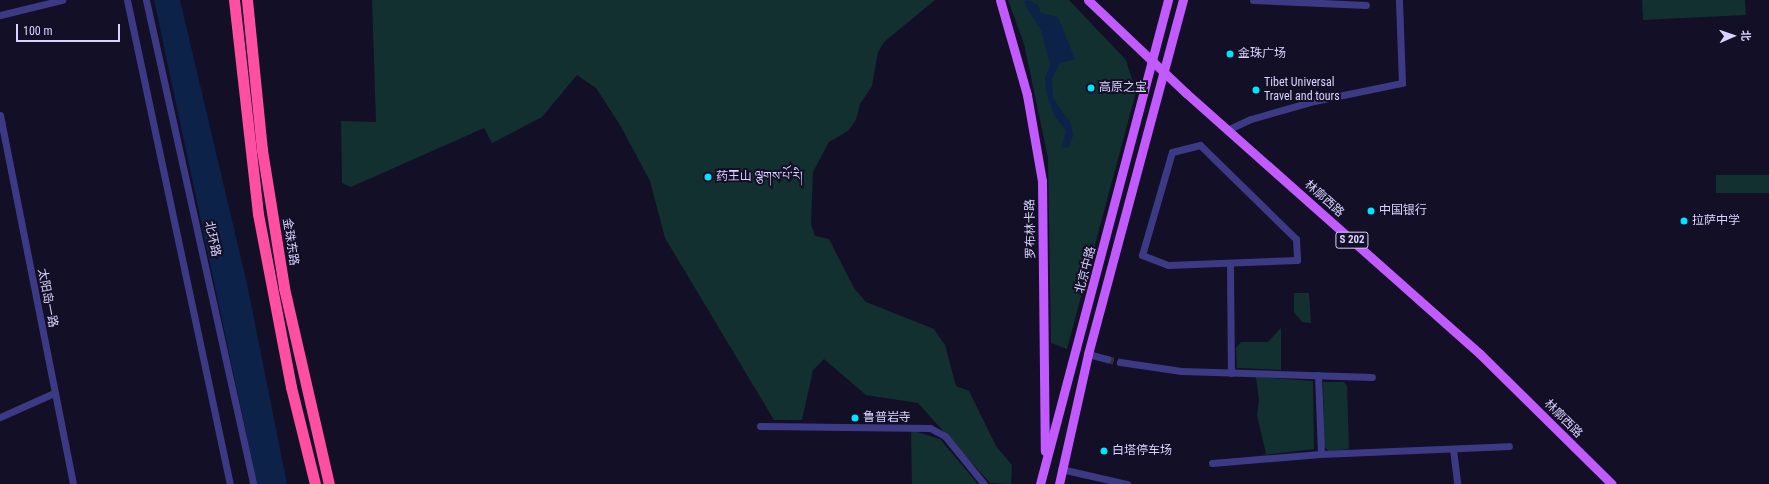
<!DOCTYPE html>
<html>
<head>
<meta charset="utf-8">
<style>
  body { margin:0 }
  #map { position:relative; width:1769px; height:484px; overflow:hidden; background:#130f26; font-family:"Roboto Condensed","Noto Sans SC","Noto Serif Tibetan",sans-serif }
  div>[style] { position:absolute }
  .green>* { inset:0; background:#12302f; transform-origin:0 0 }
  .water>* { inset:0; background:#0c2248 }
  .minor-tunnel>* { height:7px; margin-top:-3.5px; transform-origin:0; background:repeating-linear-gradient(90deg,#312d47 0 7px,transparent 0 10.5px) }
  .minor>* { height:7px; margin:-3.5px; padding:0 3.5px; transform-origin:3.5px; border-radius:3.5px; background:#3d3a85 }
  .major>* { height:9px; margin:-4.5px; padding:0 4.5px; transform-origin:4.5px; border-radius:4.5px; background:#c25bff }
  .highway>* { height:11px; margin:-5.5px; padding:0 5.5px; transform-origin:5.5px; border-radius:5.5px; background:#ff4fa3 }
  .dots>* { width:11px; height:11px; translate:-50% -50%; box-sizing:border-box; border:2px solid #130f26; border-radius:50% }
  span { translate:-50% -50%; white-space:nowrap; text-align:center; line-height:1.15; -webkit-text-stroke:4px #130f26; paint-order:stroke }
  .shield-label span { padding:1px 3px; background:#130f26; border:1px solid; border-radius:3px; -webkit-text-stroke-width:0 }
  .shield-label { font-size:11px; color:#d9d4ff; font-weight:700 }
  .poi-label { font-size:12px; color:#d9d4ff }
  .left { translate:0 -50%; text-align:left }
  .street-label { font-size:12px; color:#d9d4ff }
  .north { position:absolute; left:1713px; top:16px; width:40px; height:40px; -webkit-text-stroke:3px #130f26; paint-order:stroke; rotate:88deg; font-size:11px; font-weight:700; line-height:16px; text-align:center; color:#d9d4ff }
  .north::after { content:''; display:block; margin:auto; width:14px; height:18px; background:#d9d4ff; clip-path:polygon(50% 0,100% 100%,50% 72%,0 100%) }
  .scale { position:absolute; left:16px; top:24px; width:104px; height:18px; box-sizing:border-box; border:2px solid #d9d4ff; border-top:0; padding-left:5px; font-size:12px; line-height:14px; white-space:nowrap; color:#d9d4ff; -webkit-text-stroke:3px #130f26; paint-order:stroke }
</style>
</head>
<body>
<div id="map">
  <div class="green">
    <i style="clip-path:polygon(372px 0,935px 0,884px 42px,878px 52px,872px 86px,860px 104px,856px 120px,848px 131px,829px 142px,813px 172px,811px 224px,815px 236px,829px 239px,854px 288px,866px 302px,934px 329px,945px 345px,956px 386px,969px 391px,996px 446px,1012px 465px,1011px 484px,990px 483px,918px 403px,866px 395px,824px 359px,813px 370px,802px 420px,774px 420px,665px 238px,650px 181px,620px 125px,596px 88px,577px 75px,542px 117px,492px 143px,484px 128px,351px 187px,342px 183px,341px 121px,376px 122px)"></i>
    <i style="clip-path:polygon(1008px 0,1069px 0,1126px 60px,1136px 92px,1067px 349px,1051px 343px,1048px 158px,1024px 44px)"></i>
    <i style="clip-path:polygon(1642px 0,1745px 0,1746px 15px,1643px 20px)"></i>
    <i style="left:1769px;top:175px;width:18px;height:53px;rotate:90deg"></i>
    <i style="clip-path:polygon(1294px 293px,1309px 293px,1311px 323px,1302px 322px,1294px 312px)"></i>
    <i style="clip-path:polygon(1281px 328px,1281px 370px,1237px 368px,1236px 348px,1241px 342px,1268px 342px)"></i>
    <i style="clip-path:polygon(1256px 377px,1313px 381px,1314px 449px,1254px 456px,1266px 454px,1257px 415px,1259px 400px)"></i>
    <i style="clip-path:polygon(1323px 382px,1344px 382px,1347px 386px,1349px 449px,1329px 451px,1324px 447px)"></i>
    <i style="clip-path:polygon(911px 430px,940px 439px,978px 484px,912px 484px)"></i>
  </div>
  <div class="water">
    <i style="clip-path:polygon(154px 0,180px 0,248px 288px,287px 484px,257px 484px)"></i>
    <i style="clip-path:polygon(1028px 0,1038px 5px,1041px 13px,1058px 17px,1075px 59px,1060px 63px,1052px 79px,1053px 98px,1071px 124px,1073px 136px,1068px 148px,1062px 147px,1066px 131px,1054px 115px,1046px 92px,1045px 78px,1050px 65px,1041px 30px,1026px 7px,1024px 1px)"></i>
  </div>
  <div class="minor-tunnel">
    <i style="left:1107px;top:359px;width:13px;rotate:13deg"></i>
  </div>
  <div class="minor">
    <i style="left:127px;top:0;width:495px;rotate:78deg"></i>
    <i style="left:146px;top:0;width:496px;rotate:77.5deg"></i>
    <i style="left:1253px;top:0;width:113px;rotate:2.5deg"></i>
    <i style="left:0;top:15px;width:64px;rotate:-13.6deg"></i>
    <i style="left:0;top:115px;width:376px;rotate:78.8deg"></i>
    <i style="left:1227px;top:130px;width:26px;rotate:-25deg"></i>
    <i style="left:1251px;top:119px;width:66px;rotate:-15.9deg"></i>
    <i style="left:1314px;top:101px;width:90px;rotate:-11.6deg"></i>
    <i style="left:1402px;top:83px;width:83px;rotate:-92.1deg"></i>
    <i style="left:1200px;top:145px;width:134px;rotate:44.4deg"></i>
    <i style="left:1296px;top:239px;width:21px;rotate:87deg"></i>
    <i style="left:1297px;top:260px;width:129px;rotate:177.8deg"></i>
    <i style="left:1168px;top:265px;width:28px;rotate:-159deg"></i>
    <i style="left:1142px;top:255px;width:107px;rotate:-73.8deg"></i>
    <i style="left:1172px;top:152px;width:29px;rotate:-14deg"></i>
    <i style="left:1230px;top:264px;width:109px;rotate:89.5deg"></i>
    <i style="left:1088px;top:354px;width:20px;rotate:15deg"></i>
    <i style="left:1120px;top:362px;width:62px;rotate:8.4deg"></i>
    <i style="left:1181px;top:371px;width:191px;rotate:1.8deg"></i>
    <i style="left:1318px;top:375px;width:79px;rotate:87.8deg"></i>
    <i style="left:0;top:417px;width:59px;rotate:-24deg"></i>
    <i style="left:760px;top:426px;width:170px;rotate:0.7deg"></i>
    <i style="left:930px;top:428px;width:17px;rotate:28deg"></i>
    <i style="left:945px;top:436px;width:62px;rotate:50.9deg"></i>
    <i style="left:1453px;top:449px;width:35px;rotate:83deg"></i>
    <i style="left:1212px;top:463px;width:109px;rotate:-4.7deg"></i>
    <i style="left:1321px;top:454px;width:188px;rotate:-2.4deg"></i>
    <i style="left:1061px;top:469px;width:68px;rotate:12.8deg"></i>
  </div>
  <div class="major">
    <i style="left:1000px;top:0;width:99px;rotate:74.1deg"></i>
    <i style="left:1027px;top:95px;width:87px;rotate:80.1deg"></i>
    <i style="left:1042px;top:181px;width:270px;rotate:89.4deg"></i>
    <i style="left:1088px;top:0;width:135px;rotate:43.5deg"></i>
    <i style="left:1186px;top:93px;width:393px;rotate:41.6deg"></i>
    <i style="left:1480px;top:354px;width:185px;rotate:44.6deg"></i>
    <i style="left:1040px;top:484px;width:501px;rotate:-75.19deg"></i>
    <i style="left:1059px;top:484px;width:133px;rotate:-77.4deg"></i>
    <i style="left:1088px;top:354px;width:367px;rotate:-75deg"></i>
  </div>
  <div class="highway">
    <i style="left:234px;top:0;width:215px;rotate:83.6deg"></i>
    <i style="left:258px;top:214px;width:176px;rotate:79.2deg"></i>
    <i style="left:291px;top:387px;width:100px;rotate:76.1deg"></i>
    <i style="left:247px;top:0;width:151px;rotate:84.3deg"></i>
    <i style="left:262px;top:150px;width:140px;rotate:80.9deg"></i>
    <i style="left:284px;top:288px;width:201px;rotate:77.1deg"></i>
  </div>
  <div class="dots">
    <i style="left:1230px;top:54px;background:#00e5ff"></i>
    <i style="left:1091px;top:88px;background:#00e5ff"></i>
    <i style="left:1256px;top:90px;background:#00e5ff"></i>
    <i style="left:708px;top:177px;background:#00e5ff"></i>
    <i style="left:1371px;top:211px;background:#00e5ff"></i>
    <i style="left:1684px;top:221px;background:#00e5ff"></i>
    <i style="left:855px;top:418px;background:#00e5ff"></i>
    <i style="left:1104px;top:451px;background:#00e5ff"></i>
  </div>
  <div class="shield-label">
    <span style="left:1352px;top:240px">S 202</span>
  </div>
  <div class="poi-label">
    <span class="left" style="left:1238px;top:54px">金珠广场</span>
    <span class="left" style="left:1264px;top:90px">Tibet Universal<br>Travel and tours</span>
    <span class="left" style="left:1099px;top:88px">高原之宝</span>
    <span class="left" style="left:716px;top:177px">药王山 ལྕགས་པོ་རི།</span>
    <span class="left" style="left:1379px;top:211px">中国银行</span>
    <span class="left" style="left:1692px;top:221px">拉萨中学</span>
    <span class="left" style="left:863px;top:418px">鲁普岩寺</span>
    <span class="left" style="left:1112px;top:451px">白塔停车场</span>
  </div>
  <div class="street-label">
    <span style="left:1324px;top:199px;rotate:42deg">林廓西路</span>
    <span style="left:1031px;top:229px;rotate:-91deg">罗布林卡路</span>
    <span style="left:212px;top:239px;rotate:78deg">北环路</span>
    <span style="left:290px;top:242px;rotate:81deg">金珠东路</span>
    <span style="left:1086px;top:270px;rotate:-75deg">北京中路</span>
    <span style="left:47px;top:298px;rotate:79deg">太阳岛一路</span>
    <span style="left:1563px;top:419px;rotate:45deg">林廓西路</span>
  </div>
  <div class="north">北</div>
  <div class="scale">100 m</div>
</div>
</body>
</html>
